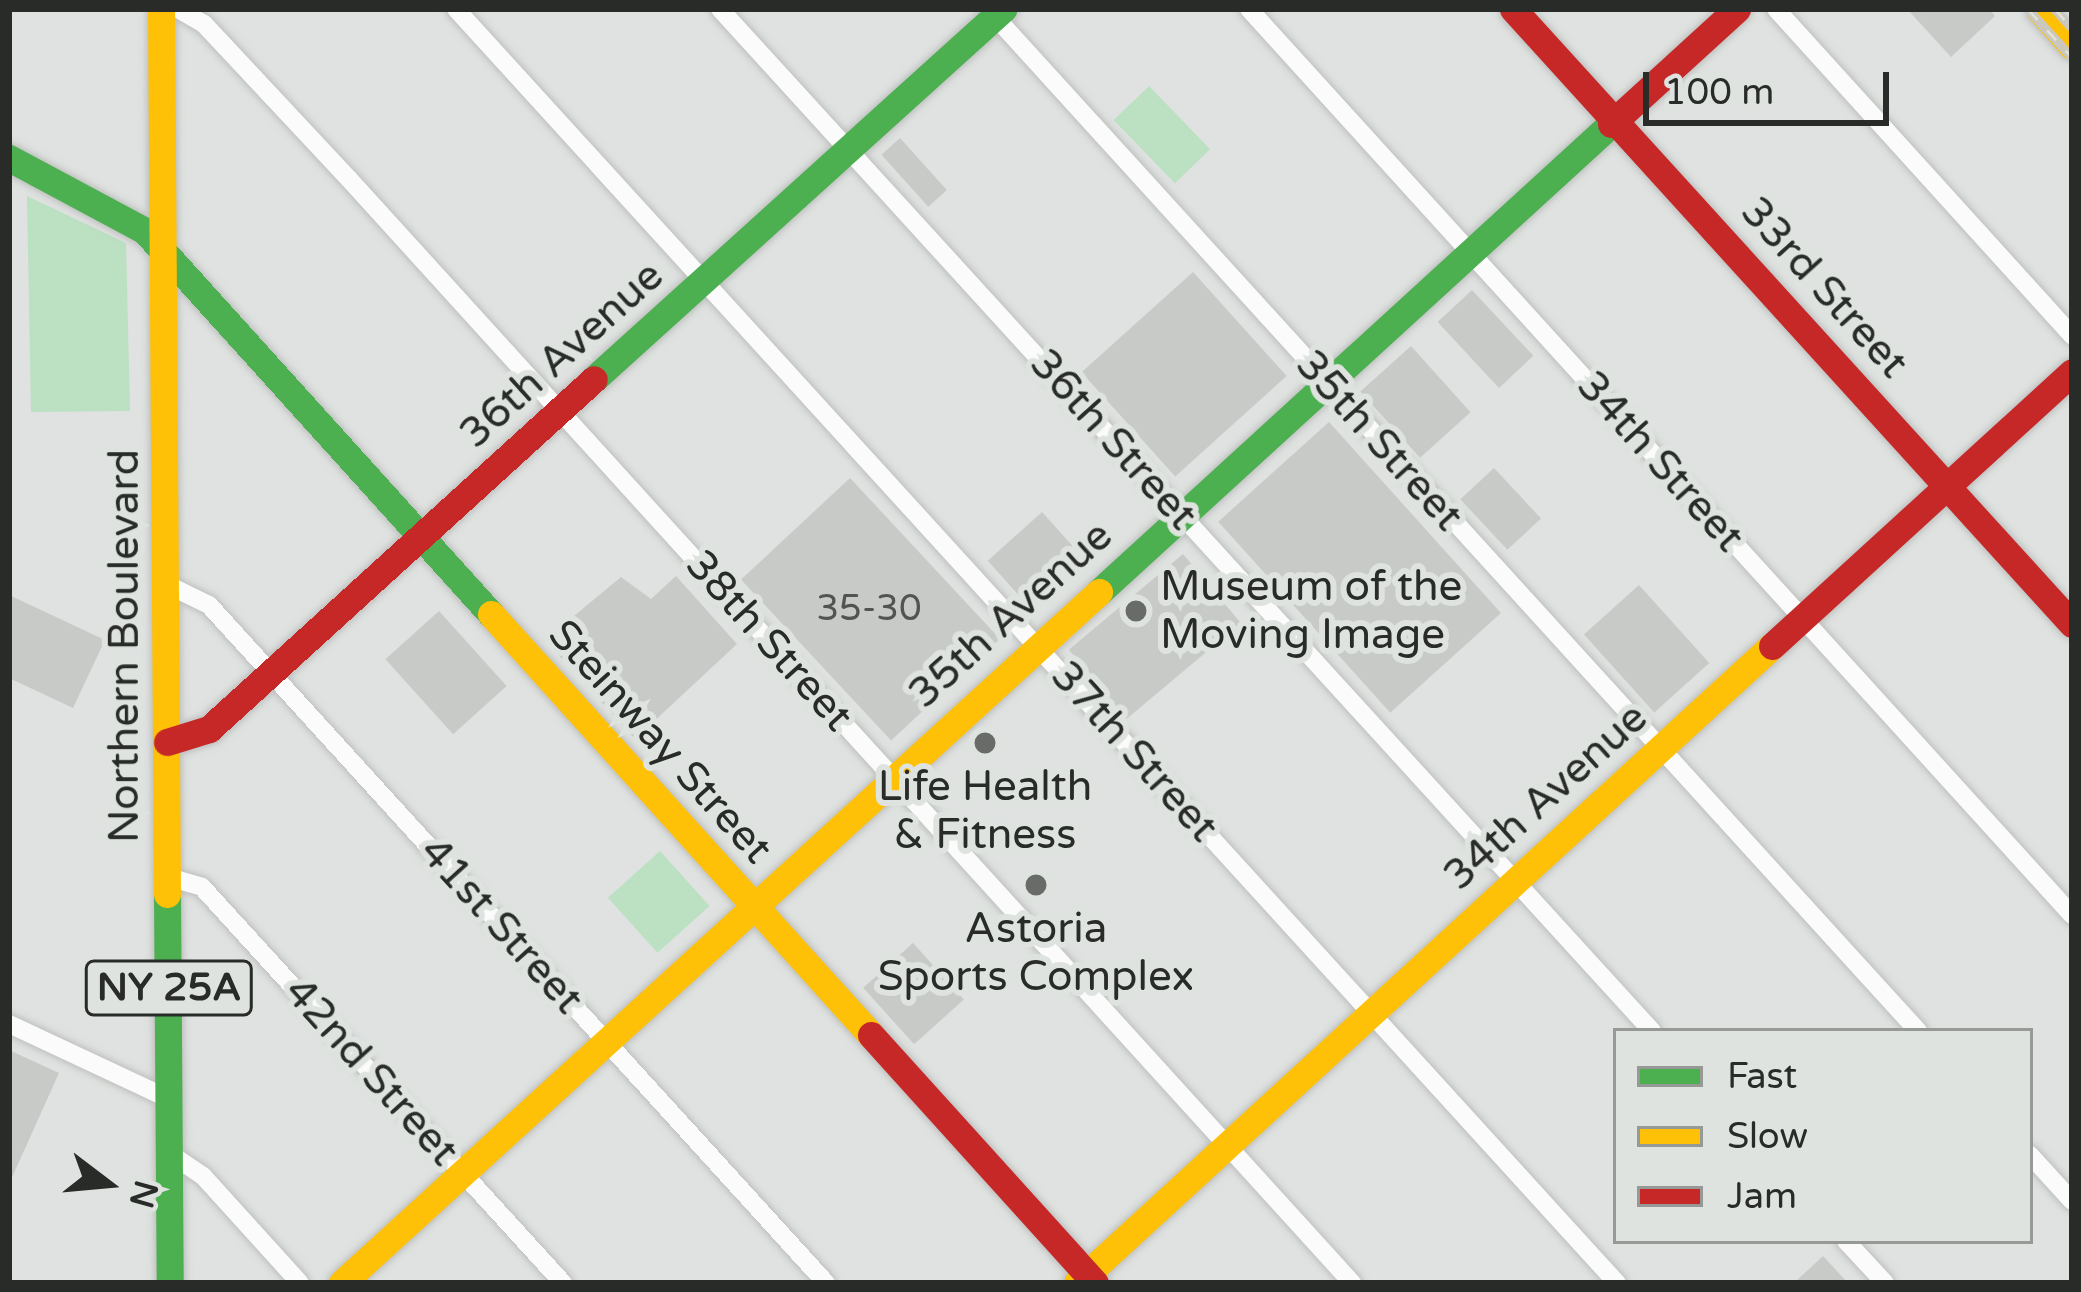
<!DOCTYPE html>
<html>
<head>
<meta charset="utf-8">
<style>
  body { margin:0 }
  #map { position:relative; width:2081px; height:1292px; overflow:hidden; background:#dfe2e0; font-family:"Varela Round",sans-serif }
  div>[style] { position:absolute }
  .green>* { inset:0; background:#bce0c2; transform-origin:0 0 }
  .building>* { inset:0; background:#c8cac8; transform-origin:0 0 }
  .roads { filter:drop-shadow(0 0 3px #bec0be) drop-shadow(0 0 3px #bec0be) }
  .street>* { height:18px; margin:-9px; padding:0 9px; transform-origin:9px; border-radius:9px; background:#fafbfa }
  .fast>* { height:27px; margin:-13.5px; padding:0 13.5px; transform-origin:13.5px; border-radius:13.5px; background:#4caf50 }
  .slow>* { height:27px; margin:-13.5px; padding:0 13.5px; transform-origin:13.5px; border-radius:13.5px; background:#ffc107 }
  .jam>* { height:27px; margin:-13.5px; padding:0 13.5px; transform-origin:13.5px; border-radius:13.5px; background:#c62828 }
  .rail>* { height:9px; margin-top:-4.5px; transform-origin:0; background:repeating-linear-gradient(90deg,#dee3df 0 14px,#c8c8c8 0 28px); box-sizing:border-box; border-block:3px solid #c8c8c8 }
  .dots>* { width:33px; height:33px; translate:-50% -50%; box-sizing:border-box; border:6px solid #dee3df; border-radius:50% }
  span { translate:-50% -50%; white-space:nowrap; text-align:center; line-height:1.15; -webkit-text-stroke:12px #dee3df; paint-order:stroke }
  .number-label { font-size:36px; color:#525452 }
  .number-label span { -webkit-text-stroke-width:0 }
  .shield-label span { padding:3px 9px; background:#dee3df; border:3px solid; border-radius:9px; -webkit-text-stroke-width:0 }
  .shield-label { font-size:39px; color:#292b29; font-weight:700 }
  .street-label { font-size:42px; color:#292b29 }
  .poi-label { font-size:42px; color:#292b29 }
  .left { translate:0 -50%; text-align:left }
  .frame { position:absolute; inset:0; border:12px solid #292b29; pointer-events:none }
  .legend { position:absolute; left:1613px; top:1028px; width:420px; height:216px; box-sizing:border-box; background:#dee3df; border:3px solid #969996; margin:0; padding:15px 21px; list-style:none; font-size:36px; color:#292b29 }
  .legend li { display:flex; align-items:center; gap:24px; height:60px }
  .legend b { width:60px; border:3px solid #969996 }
  .north { position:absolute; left:48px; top:1124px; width:120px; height:120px; -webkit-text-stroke:9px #dee3df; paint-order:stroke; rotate:106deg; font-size:33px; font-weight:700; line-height:48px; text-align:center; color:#292b29 }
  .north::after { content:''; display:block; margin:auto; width:42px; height:54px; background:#292b29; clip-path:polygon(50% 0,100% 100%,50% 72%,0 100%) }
  .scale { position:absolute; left:1643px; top:72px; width:246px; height:54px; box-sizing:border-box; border:6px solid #292b29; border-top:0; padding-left:15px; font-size:36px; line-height:42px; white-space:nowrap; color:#292b29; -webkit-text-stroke:9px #dee3df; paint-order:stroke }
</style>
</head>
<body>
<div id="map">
  <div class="green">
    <i style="left:1149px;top:86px;width:88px;height:49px;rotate:46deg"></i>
    <i style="clip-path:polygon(27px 196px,126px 243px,130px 411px,31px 412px)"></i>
    <i style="left:660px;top:851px;width:74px;height:70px;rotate:48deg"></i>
  </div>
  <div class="building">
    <i style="clip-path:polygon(1907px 9px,1989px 9px,1995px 16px,1951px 57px)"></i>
    <i style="left:900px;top:138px;width:70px;height:25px;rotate:48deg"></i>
    <i style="left:1193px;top:272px;width:140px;height:150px;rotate:48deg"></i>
    <i style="left:1472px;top:290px;width:90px;height:47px;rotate:47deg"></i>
    <i style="left:1411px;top:346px;width:89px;height:68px;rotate:48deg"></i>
    <i style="left:1329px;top:422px;width:257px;height:149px;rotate:48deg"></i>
    <i style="left:1494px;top:468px;width:69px;height:46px;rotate:47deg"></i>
    <i style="left:850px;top:478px;width:220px;height:149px;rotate:47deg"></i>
    <i style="left:1042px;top:512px;width:66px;height:73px;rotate:48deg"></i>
    <i style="left:1183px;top:554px;width:90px;height:149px;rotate:50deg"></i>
    <i style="clip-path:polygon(676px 576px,737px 644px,635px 739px,545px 640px,621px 577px,651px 599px)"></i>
    <i style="left:1639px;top:585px;width:105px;height:74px;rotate:48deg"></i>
    <i style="clip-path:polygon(9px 595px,105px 640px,73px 708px,9px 678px)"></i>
    <i style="left:439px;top:611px;width:101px;height:72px;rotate:48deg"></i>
    <i style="left:913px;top:943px;width:76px;height:67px;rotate:48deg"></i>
    <i style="clip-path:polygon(9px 1050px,59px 1073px,9px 1184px)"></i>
    <i style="clip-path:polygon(1823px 1256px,1848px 1283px,1794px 1283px)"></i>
  </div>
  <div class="roads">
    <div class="street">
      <i style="left:178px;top:9px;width:30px;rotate:30deg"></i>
      <i style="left:204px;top:24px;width:212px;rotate:46.9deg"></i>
      <i style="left:349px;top:179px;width:1492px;rotate:47.74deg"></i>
      <i style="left:456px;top:9px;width:1724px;rotate:47.66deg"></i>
      <i style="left:720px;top:9px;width:1383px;rotate:47.64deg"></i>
      <i style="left:988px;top:9px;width:1382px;rotate:47.7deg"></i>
      <i style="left:1249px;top:9px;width:1224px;rotate:47.75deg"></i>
      <i style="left:1776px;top:9px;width:441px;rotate:47.8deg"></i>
      <i style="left:166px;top:584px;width:48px;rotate:26deg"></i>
      <i style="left:209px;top:605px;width:917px;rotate:47.7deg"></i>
      <i style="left:168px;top:877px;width:35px;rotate:16deg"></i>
      <i style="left:202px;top:887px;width:536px;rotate:47.65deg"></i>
      <i style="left:9px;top:1024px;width:177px;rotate:25.1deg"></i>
      <i style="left:169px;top:1153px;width:41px;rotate:34.1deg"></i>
      <i style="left:203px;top:1176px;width:144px;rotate:47.8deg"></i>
      <i style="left:2030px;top:1155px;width:62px;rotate:47.6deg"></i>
      <i style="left:1846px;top:1241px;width:57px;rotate:47.1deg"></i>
    </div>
    <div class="fast">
      <i style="left:9px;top:158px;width:154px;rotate:28.2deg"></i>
      <i style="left:145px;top:231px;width:516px;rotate:47.91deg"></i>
      <i style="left:594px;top:379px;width:552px;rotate:-42.13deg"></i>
      <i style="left:1099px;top:592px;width:694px;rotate:-42.43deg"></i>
      <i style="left:167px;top:894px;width:389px;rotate:89.6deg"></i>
    </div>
    <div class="slow">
      <i style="left:161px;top:9px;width:885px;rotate:89.61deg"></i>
      <i style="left:2039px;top:9px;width:50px;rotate:48.3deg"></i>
      <i style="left:491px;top:614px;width:567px;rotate:47.93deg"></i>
      <i style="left:342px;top:1283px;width:1025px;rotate:-42.39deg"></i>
      <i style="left:1077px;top:1283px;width:943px;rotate:-42.51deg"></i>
    </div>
    <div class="jam">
      <i style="left:1513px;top:9px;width:831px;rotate:47.73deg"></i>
      <i style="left:1611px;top:124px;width:171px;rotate:-42.4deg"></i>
      <i style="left:1772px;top:646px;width:406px;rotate:-42.4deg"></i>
      <i style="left:167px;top:742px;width:44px;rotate:-17.2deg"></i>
      <i style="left:209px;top:729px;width:520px;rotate:-42.27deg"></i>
      <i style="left:871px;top:1035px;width:334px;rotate:47.9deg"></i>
    </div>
  </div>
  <div class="rail">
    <i style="left:2028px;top:9px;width:65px;rotate:47.5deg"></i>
    <i style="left:2055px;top:9px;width:25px;rotate:48deg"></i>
  </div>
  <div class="dots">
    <i style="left:1136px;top:611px;background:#696b69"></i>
    <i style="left:985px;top:743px;background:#696b69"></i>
    <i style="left:1036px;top:885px;background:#696b69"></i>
  </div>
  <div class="number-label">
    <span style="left:869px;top:609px">35-30</span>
  </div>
  <div class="shield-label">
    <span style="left:169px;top:988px">NY 25A</span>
  </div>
  <div class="street-label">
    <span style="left:1824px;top:288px;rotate:48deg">33rd Street</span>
    <span style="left:562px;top:355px;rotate:-42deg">36th Avenue</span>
    <span style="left:1113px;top:440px;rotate:48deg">36th Street</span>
    <span style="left:1379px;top:441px;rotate:48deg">35th Street</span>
    <span style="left:1660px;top:462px;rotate:48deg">34th Street</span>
    <span style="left:1011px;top:615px;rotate:-42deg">35th Avenue</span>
    <span style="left:769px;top:641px;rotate:48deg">38th Street</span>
    <span style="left:125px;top:646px;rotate:-90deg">Northern Boulevard</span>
    <span style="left:660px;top:742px;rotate:48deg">Steinway Street</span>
    <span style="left:1134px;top:752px;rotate:48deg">37th Street</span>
    <span style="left:1546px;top:797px;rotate:-42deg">34th Avenue</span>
    <span style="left:501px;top:926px;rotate:48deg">41st Street</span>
    <span style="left:371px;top:1072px;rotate:48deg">42nd Street</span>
  </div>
  <div class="poi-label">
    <span class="left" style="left:1160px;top:611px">Museum of the<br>Moving Image</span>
    <span style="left:985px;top:811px">Life Health<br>&amp; Fitness</span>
    <span style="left:1036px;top:953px">Astoria<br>Sports Complex</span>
  </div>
  <div class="frame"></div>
  <ul class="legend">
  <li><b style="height:15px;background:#4caf50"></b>Fast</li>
  <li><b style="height:15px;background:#ffc107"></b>Slow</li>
  <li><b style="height:15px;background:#c62828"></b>Jam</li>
  </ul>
  <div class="north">N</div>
  <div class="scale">100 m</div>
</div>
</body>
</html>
